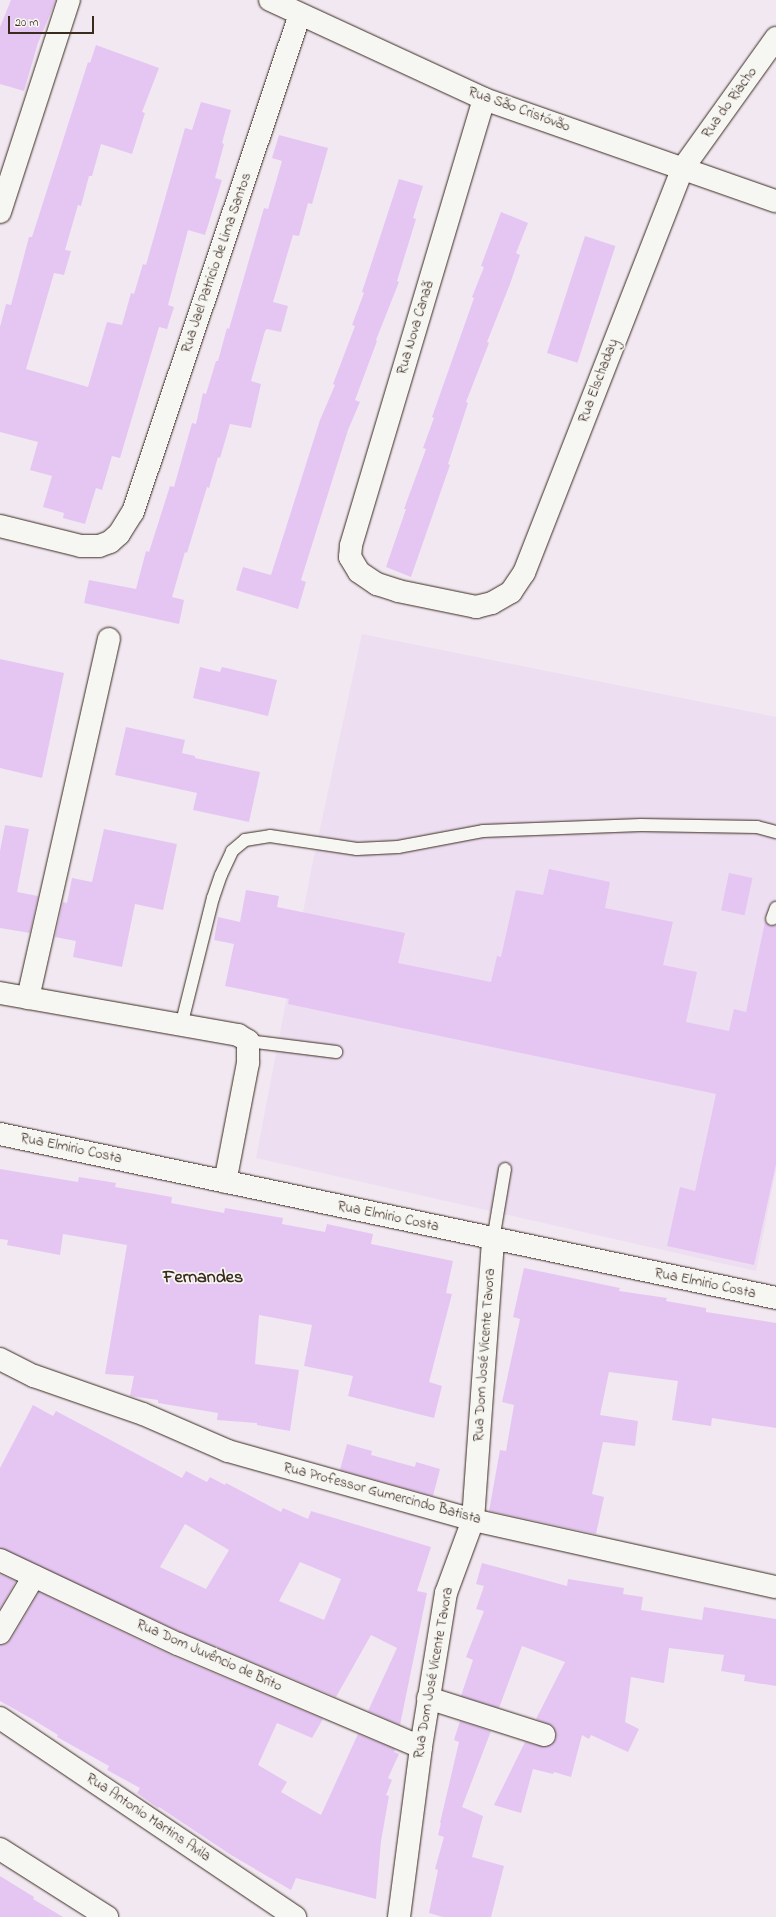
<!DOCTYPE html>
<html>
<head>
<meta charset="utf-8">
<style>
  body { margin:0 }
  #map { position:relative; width:776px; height:1917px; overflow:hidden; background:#f1e8f2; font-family:"Indie Flower",sans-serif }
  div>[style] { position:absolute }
  .built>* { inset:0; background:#eddef2 }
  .building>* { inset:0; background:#e5c6f3; transform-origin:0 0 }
  .roads { filter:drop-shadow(0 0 1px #3b2a1e) drop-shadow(0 0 1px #3b2a1e) }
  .lane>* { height:12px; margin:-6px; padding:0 6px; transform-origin:6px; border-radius:6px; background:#f6f6f2 }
  .street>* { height:22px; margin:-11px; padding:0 11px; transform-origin:11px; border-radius:11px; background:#f6f6f2 }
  span { translate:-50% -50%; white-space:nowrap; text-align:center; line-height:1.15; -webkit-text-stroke:3.5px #f6f6f2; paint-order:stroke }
  .street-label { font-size:14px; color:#3b2a1e }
  .district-label { font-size:18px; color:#3b2a1e; font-weight:700 }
  .scale { position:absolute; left:8px; top:16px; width:86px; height:18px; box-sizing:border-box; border:2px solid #3b2a1e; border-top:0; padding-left:5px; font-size:12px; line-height:14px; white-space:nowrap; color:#3b2a1e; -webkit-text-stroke:3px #f6f6f2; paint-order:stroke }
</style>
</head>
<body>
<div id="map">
  <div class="built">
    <i style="clip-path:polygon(362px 634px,776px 717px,776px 1169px,756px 1271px,256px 1158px,312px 866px)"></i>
  </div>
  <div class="building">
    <i style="clip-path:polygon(11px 0,56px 0,38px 43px,24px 91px,0 84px,0 27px)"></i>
    <i style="clip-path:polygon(96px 45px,159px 68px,142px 112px,145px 113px,132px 154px,101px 144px,92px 176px,89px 176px,81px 206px,78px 205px,65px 250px,71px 251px,64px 275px,54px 273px,26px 369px,88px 387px,107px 322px,122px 325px,131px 293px,134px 294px,143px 264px,146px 265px,185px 128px,192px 130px,201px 102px,231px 110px,222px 143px,224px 144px,215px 178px,222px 180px,205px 235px,188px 230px,168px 305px,174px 307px,167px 329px,159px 327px,120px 458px,112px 456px,102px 490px,96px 488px,85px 524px,63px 518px,64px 513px,43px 507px,52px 476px,30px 470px,38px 442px,0 432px,0 327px,6px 304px,11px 305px,29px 237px,32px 237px,88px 62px,90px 63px)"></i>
    <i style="clip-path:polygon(279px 135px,328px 148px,312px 204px,308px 203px,299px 236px,293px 235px,273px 302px,288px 306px,281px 332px,267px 329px,265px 331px,251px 381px,261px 384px,251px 428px,230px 424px,220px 458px,218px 457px,209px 488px,207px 487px,187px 553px,185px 552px,172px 597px,184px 600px,179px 624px,84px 603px,89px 580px,136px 589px,146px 551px,149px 552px,170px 486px,174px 487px,192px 423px,196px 424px,203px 393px,206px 394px,216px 361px,218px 361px,227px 328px,229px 329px,264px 208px,268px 209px,282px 161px,272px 158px)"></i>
    <i style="clip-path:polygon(399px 179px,423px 186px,413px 218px,416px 219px,397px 281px,399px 282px,376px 340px,377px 341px,355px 400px,360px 402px,348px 430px,301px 580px,306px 582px,298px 609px,236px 590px,243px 567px,271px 575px,320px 420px,335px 385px,333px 384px,355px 326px,352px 325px,364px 293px,362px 292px)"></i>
    <i style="clip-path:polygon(501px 212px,528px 223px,516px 253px,520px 255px,510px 284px,487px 342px,489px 343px,466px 402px,468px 403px,448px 464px,450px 465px,411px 577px,386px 567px,406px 509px,404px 509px,426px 449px,423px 448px,434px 418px,432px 417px,474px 298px,472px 297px,484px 267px,481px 266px)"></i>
    <i style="left:585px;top:236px;width:32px;height:123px;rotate:18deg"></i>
    <i style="clip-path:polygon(0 659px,64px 673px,42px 778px,0 768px)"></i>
    <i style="clip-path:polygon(200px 667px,220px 672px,222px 667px,277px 680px,268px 716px,193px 698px)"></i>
    <i style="clip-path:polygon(126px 727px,185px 740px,182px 753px,195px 756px,195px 758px,260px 772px,249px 822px,193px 810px,197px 793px,115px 775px)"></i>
    <i style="clip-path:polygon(5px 825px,29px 829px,17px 892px,38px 896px,30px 933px,0 928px,0 851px)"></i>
    <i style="clip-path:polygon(104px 829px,177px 844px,163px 910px,135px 904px,122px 967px,73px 957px,76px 941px,55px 937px,63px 902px,67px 903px,72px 878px,92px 882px)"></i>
    <i style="clip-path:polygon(549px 869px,610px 882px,605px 908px,673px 922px,663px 965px,697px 972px,686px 1022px,729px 1031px,734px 1009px,746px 1012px,765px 922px,770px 926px,776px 925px,776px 1164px,754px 1265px,667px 1246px,680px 1187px,695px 1191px,716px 1094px,288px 1004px,289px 999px,225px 986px,234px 944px,214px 940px,218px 917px,240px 922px,246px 890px,279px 896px,277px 907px,405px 933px,398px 963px,491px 982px,497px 956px,501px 957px,516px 890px,543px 895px)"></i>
    <i style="left:729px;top:873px;width:24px;height:38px;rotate:12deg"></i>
    <i style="clip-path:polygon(0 1169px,78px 1182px,79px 1177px,116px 1183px,115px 1187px,172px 1197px,171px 1203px,224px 1213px,225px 1208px,283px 1218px,282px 1224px,325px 1232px,327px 1224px,373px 1234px,371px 1244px,453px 1261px,446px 1293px,452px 1294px,429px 1382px,442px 1386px,434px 1418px,348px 1396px,353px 1376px,304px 1366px,312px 1325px,259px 1315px,255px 1364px,299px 1370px,290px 1431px,257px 1425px,257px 1423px,217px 1420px,218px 1413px,158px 1403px,158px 1400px,130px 1396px,134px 1376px,105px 1374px,127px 1245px,63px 1234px,60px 1255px,7px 1245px,8px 1240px,0 1239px)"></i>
    <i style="clip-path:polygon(524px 1268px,620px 1288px,619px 1291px,667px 1298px,666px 1301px,706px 1308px,706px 1312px,776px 1323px,776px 1428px,712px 1418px,711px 1426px,672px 1420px,678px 1381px,609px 1372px,600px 1415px,638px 1421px,635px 1446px,603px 1442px,592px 1494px,604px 1497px,596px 1534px,489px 1511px,500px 1450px,506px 1451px,514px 1405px,502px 1402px,520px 1319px,513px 1317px)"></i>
    <i style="clip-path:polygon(evenodd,33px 1405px,53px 1416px,56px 1411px,182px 1478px,186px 1471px,207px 1482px,210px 1477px,225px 1485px,226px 1483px,281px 1512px,283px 1508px,308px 1519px,311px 1511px,431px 1547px,417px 1591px,427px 1593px,400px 1725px,368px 1711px,397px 1648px,371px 1635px,336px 1697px,183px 1633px,0 1548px,0 1468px,33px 1405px,185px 1524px,229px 1550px,206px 1589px,160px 1567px,185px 1524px,33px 1405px,300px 1562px,341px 1579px,324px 1620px,279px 1601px,300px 1562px)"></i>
    <i style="clip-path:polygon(347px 1444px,372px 1451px,371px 1455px,415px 1467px,416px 1462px,440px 1469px,433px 1496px,340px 1470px)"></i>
    <i style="clip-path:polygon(482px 1563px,567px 1586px,568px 1579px,624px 1588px,623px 1594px,643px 1597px,641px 1610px,702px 1620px,704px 1607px,776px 1619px,776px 1686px,744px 1681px,745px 1675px,721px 1671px,724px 1655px,669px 1648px,664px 1683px,631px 1677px,625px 1722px,639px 1729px,628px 1752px,591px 1735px,589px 1739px,582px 1735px,571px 1777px,554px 1772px,553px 1774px,533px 1769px,521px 1813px,494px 1805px,525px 1742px,546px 1747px,552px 1744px,556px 1739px,556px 1733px,553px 1726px,536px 1719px,565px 1662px,522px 1646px,499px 1708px,461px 1696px,473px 1660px,466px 1657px,484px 1611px,476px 1609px,484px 1586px,476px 1584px)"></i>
    <i style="clip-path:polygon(0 1574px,16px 1581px,0 1609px)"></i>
    <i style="clip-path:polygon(39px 1592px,173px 1656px,323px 1719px,312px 1738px,277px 1723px,258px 1765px,287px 1782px,281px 1792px,321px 1815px,358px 1734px,395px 1749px,394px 1752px,399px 1754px,388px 1778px,392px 1780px,386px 1795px,389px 1796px,381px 1841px,376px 1899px,296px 1878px,291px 1890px,231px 1855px,159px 1807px,158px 1808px,137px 1793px,140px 1788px,107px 1770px,109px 1766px,57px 1737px,58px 1735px,32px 1719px,0 1701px,0 1645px,6px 1644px,11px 1639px)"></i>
    <i style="clip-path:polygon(460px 1721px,491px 1731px,462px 1807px,483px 1816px,472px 1857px,504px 1866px,491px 1917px,443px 1917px,429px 1913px,438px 1870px,435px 1869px,444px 1837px,438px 1835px,441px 1823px,440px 1823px,459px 1742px,454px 1740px)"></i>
    <i style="clip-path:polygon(0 1876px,34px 1897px,33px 1899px,63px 1917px,0 1917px)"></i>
  </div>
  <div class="roads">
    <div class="lane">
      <i style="left:772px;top:919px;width:12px;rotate:-70deg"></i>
      <i style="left:181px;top:1026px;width:132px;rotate:-76deg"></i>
      <i style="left:213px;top:898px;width:24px;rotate:-71deg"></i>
      <i style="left:221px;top:875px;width:26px;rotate:-65deg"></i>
      <i style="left:232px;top:851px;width:17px;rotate:-40deg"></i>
      <i style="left:245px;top:840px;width:25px;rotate:-9deg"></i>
      <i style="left:270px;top:836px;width:88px;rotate:8.5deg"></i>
      <i style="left:357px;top:849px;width:41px;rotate:-2.8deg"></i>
      <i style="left:398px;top:847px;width:86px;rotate:-10.7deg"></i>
      <i style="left:483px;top:831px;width:158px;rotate:-2.2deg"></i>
      <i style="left:641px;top:825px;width:116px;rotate:1deg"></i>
      <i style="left:757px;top:827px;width:20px;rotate:15deg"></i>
      <i style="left:248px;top:1041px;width:89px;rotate:7.1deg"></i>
      <i style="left:493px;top:1240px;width:72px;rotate:-80.4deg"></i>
    </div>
    <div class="street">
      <i style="left:270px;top:0;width:236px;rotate:24.8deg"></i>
      <i style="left:484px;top:99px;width:309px;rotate:19.3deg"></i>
      <i style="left:484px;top:99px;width:466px;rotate:106.6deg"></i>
      <i style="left:351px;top:546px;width:11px;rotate:95deg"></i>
      <i style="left:350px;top:557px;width:17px;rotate:59deg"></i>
      <i style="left:359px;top:572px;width:22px;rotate:34deg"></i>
      <i style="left:377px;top:584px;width:22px;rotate:18deg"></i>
      <i style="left:398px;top:591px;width:80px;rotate:11.6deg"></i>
      <i style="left:476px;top:607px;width:16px;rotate:-14deg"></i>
      <i style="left:492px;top:603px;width:22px;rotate:-30deg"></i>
      <i style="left:511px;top:592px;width:23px;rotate:-56deg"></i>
      <i style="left:524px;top:573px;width:435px;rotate:-68.6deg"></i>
      <i style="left:683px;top:168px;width:160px;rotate:-54.4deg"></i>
      <i style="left:0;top:212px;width:223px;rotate:-72deg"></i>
      <i style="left:0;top:526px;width:83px;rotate:13.9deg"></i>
      <i style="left:81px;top:546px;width:18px"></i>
      <i style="left:99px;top:546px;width:12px;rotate:-20deg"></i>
      <i style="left:110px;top:542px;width:12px;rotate:-42deg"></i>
      <i style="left:119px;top:534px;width:26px;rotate:-58deg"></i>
      <i style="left:133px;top:512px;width:525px;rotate:-71.46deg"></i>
      <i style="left:0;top:993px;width:242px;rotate:10deg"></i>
      <i style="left:238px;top:1035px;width:12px;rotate:31deg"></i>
      <i style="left:248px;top:1041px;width:22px;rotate:90deg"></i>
      <i style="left:248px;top:1063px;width:121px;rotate:100.9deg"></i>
      <i style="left:28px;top:998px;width:368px;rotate:-77.3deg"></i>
      <i style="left:0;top:1134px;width:793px;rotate:11.93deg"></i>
      <i style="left:0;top:1359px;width:38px;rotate:27deg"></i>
      <i style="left:34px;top:1376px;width:115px;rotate:19.2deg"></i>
      <i style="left:143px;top:1414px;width:93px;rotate:23.5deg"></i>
      <i style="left:228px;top:1451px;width:255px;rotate:15.7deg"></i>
      <i style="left:473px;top:1520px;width:310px;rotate:12.5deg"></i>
      <i style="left:0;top:1560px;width:197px;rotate:25.3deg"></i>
      <i style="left:178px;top:1644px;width:264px;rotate:23deg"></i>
      <i style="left:0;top:1633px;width:66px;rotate:-59.2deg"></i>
      <i style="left:428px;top:1698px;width:122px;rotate:17.7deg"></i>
      <i style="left:0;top:1718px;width:356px;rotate:34deg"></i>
      <i style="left:0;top:1849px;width:127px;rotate:32.4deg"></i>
      <i style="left:399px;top:1917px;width:171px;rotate:-82.6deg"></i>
      <i style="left:421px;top:1747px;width:156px;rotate:-80.8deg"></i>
      <i style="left:446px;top:1593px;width:78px;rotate:-69.7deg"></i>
      <i style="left:473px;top:1520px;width:281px;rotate:-85.9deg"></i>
    </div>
  </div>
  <div class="street-label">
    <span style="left:730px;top:103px;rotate:-54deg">Rua do Riacho</span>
    <span style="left:519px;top:110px;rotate:20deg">Rua São Cristóvão</span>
    <span style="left:217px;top:263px;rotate:-71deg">Rua Jael Patricio de Lima Santos</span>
    <span style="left:416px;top:328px;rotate:-73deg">Rua Nova Canaã</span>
    <span style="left:599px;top:381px;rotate:-69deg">Rua Elschaday</span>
    <span style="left:71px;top:1149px;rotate:12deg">Rua Elmirio Costa</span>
    <span style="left:388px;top:1217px;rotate:12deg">Rua Elmirio Costa</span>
    <span style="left:705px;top:1284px;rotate:12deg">Rua Elmirio Costa</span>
    <span style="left:485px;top:1355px;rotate:-86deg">Rua Dom José Vicente Tavora</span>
    <span style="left:382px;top:1494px;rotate:15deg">Rua Professor Gumercindo Batista</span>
    <span style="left:209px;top:1656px;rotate:24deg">Rua Dom Juvêncio de Brito</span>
    <span style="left:434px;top:1673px;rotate:-80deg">Rua Dom José Vicente Tavora</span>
    <span style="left:148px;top:1818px;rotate:34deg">Rua Antonio Martins Avila</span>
  </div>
  <div class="district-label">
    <span style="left:203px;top:1278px">Fernandes</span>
  </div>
  <div class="scale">20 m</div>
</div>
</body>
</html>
